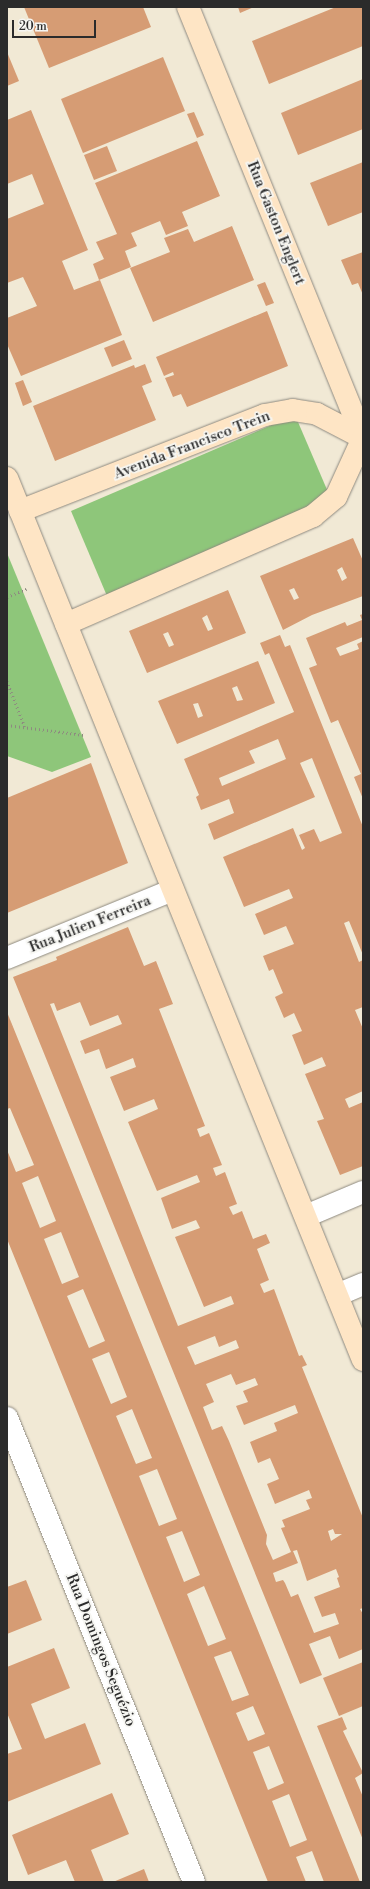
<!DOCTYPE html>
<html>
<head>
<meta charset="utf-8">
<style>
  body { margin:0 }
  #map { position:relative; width:370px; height:1889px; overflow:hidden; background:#f1e9d5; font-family:"Libre Bodoni",serif }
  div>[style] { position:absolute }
  .green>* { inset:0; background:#8ec67a }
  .building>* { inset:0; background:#d69c74 }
  .path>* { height:2.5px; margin-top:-1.25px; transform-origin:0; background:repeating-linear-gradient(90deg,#8e8a80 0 1px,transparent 0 4px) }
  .roads { filter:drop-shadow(0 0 1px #8e8a80) drop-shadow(0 0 1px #8e8a80) }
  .street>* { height:22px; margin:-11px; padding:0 11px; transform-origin:11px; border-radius:11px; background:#fff }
  .secondary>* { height:22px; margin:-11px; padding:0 11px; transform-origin:11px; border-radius:11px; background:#fee5c5 }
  span { translate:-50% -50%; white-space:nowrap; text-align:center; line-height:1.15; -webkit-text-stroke:3.5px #f6f6f2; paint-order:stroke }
  .street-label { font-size:15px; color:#2b2b2b }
  .frame { position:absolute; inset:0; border:8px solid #2b2b2b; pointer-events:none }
  .scale { position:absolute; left:12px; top:20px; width:84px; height:18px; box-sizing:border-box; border:2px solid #2b2b2b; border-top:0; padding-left:5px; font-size:12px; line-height:14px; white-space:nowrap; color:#2b2b2b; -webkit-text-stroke:3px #f6f6f2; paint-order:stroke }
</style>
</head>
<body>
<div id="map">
  <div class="green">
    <i style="clip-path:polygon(295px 415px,331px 499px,107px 596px,71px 511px)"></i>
    <i style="clip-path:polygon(7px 553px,91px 757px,52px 772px,7px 756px)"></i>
  </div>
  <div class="building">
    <i style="clip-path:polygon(24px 7px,143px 7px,151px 27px,49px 68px)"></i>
    <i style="clip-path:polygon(238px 7px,254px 7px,240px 13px)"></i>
    <i style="clip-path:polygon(336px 7px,363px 7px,363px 46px,269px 84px,252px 41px)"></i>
    <i style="clip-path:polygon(7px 52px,19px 81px,7px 86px)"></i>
    <i style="clip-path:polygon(163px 57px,185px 111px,83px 153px,61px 99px)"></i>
    <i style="clip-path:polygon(363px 79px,363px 129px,298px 155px,281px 113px)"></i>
    <i style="clip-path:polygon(31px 110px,88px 250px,62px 261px,74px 290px,100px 280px,122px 335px,21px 376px,7px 344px,7px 318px,37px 306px,23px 277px,7px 283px,7px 219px,44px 204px,32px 174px,7px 184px,7px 120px)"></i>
    <i style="clip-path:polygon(194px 112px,204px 135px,197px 138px,187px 114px)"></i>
    <i style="clip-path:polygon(197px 141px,220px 196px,182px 212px,188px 226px,166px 235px,160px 221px,131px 233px,137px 246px,125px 251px,131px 267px,99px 280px,93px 264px,104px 259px,96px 242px,117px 234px,95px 183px)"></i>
    <i style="clip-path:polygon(107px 146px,117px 171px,94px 180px,84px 155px)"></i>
    <i style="clip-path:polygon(363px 162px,363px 212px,328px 226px,310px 183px)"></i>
    <i style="clip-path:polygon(232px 226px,254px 280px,153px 322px,130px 268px,170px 252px,164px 238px,188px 229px,194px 242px)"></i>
    <i style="clip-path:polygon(363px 252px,363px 295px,358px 283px,352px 285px,341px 260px)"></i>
    <i style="clip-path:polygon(265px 282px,274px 303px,266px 306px,257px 285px)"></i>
    <i style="clip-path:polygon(267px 311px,288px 366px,187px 407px,181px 394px,173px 397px,165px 378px,174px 375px,173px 372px,164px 376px,156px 357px)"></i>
    <i style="clip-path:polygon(124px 340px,132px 359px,112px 367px,104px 348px)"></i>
    <i style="clip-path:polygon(145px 364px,152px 382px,142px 386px,156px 420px,55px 461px,33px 406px,134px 365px,135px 368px)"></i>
    <i style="clip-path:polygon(23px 380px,32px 402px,23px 406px,15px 383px)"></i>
    <i style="clip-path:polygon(evenodd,353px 538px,363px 561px,363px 596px,312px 615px,283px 630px,260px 576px,353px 538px,342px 567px,347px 578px,342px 581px,337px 570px,342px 567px,353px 538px,294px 588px,299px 598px,294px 600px,289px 590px,294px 588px)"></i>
    <i style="clip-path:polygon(evenodd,228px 590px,246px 633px,147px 673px,129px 631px,228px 590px,207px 615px,213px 629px,208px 631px,202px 618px,207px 615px,228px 590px,168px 632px,174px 645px,169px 647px,163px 634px,168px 632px)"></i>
    <i style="clip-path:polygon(363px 614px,363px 637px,336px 648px,340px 656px,359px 649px,357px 644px,363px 641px,363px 799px,354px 777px,361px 774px,338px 720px,331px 723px,309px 668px,317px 665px,306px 638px,345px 622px,347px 626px,362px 620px,360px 615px)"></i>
    <i style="clip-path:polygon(evenodd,280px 635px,285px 647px,290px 645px,363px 827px,363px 955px,349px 921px,344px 923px,359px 962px,363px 960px,363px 1007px,355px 1010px,363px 1029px,363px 1091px,345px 1099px,349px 1108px,363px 1102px,363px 1166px,340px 1175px,317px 1121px,324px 1119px,305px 1074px,326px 1066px,322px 1057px,304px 1065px,292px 1035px,302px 1031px,294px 1013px,284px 1018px,275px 997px,283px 993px,273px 969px,269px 971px,263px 956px,294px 944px,286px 926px,264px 935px,255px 914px,293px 898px,289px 889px,244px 907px,223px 857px,293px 828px,302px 850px,305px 848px,299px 835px,314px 829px,320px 842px,342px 833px,312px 758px,300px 763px,315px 797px,214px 840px,208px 824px,234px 813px,229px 799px,201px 810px,196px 797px,199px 795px,184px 759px,294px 712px,269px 653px,265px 655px,260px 643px,280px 635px,278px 739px,286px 759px,222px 786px,219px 778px,255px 763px,249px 751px,278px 739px)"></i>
    <i style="clip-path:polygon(evenodd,258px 661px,275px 703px,177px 744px,158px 701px,258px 661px,237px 686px,243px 700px,237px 701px,232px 688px,237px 686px,258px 661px,198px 703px,203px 716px,198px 718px,193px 704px,198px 703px)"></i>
    <i style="clip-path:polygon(91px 763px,128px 863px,7px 913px,7px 798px)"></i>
    <i style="clip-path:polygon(evenodd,128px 927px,144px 966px,156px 961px,173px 1004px,159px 1009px,205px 1126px,197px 1129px,200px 1137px,209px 1133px,222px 1165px,213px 1168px,216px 1176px,225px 1172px,237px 1204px,229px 1207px,233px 1215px,242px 1211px,253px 1239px,266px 1234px,270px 1243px,257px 1249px,269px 1280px,260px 1284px,264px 1293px,274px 1289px,299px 1356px,302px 1355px,307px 1365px,302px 1367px,363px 1518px,363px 1608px,360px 1609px,363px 1614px,363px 1649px,339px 1659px,330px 1636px,309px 1644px,322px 1675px,300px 1684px,13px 977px,57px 960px,56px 957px,128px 927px,80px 1002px,90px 1026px,118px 1015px,122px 1024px,80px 1041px,85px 1054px,99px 1049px,106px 1069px,133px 1058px,136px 1067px,110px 1077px,124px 1111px,154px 1099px,158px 1109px,128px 1122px,157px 1191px,197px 1175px,200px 1182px,161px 1198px,172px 1229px,196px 1220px,200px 1228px,175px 1237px,204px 1307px,231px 1296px,234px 1304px,178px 1326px,50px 1004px,54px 1003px,57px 1011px,80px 1002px,128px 927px,215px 1336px,219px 1347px,236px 1340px,239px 1348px,195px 1365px,187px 1347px,215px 1336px,128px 927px,231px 1374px,236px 1385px,255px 1378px,258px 1385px,243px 1391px,248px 1402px,236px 1406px,244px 1425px,295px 1405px,298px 1413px,274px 1423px,277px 1431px,250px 1442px,258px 1463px,270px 1458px,279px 1479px,267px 1484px,275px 1504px,309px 1490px,312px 1498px,306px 1500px,310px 1509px,282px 1520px,285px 1527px,281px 1528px,291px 1552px,273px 1560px,266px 1544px,267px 1535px,229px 1441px,222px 1426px,212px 1430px,203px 1407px,214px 1402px,206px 1384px,231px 1374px,128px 927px,333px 1529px,335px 1534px,342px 1534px,331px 1541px,328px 1531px,333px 1529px,128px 927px,297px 1550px,307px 1581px,336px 1569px,339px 1577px,337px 1578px,340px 1587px,314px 1597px,322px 1617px,335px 1613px,339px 1624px,314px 1633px,298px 1594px,291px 1597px,285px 1583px,283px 1580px,276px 1582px,273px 1573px,298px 1563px,293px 1551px,297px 1550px)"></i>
    <i style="clip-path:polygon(evenodd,7px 1012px,97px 1234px,360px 1882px,324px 1882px,312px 1851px,296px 1857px,306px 1882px,268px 1882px,165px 1628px,7px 1239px,7px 1150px,16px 1172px,34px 1165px,10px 1108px,7px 1109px,7px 1012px,38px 1176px,56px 1221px,40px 1228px,22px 1183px,38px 1176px,7px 1012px,61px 1232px,79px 1277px,62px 1284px,44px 1239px,61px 1232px,7px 1012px,83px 1289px,105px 1341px,89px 1348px,67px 1296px,83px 1289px,7px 1012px,109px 1352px,127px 1397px,111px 1404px,92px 1359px,109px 1352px,7px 1012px,132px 1409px,152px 1458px,136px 1464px,116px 1416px,132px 1409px,7px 1012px,157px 1469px,177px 1519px,159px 1526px,139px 1476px,157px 1469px,7px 1012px,182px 1531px,200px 1575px,184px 1582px,166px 1537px,182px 1531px,7px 1012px,204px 1586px,226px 1639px,208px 1646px,187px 1594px,204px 1586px,7px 1012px,231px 1651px,249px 1695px,232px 1701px,214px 1657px,231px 1651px,7px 1012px,253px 1706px,265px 1734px,248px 1741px,236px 1713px,253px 1706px,7px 1012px,269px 1746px,284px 1783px,268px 1790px,253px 1752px,269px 1746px,7px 1012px,289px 1794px,307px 1840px,290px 1847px,272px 1801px,289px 1794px)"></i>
    <i style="clip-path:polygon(26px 1580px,42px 1620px,7px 1634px,7px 1587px)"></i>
    <i style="clip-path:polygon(54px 1648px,70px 1688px,31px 1704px,45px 1739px,85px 1723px,101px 1764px,7px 1802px,7px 1754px,22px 1749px,7px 1713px,7px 1667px)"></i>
    <i style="clip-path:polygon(363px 1662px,363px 1706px,339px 1716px,323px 1678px)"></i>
    <i style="clip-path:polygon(342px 1717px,347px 1729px,343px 1731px,363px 1773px,355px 1778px,363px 1797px,363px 1840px,317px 1726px)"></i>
    <i style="clip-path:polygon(112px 1793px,129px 1834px,91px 1850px,104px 1882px,75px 1882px,66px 1860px,28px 1875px,12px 1835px)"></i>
    <i style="clip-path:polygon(144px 1869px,149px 1882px,113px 1882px)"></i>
  </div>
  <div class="path">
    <i style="left:7px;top:597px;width:21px;rotate:-23deg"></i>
    <i style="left:7px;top:681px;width:49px;rotate:68.6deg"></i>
    <i style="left:7px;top:725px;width:78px;rotate:7.4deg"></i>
  </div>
  <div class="roads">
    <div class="street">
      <i style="left:7px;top:958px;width:179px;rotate:-22.3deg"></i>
      <i style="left:306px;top:1216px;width:62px;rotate:-22.8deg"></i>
      <i style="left:337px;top:1295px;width:28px;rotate:-23deg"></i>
      <i style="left:7px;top:1418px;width:500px;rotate:68.05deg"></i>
    </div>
    <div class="secondary">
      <i style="left:188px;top:7px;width:465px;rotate:67.9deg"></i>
      <i style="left:7px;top:478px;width:951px;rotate:68.02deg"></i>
      <i style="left:20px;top:511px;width:263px;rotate:-21.4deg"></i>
      <i style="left:265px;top:415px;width:28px;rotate:-10deg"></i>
      <i style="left:293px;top:410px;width:24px;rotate:9deg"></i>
      <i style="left:317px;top:414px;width:52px;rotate:27.6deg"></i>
      <i style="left:66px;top:624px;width:270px;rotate:-23.6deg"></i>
      <i style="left:313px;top:516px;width:30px;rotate:-40deg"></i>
      <i style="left:336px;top:497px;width:65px;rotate:-65.4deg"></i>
    </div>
  </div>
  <div class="street-label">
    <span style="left:276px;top:223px;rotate:68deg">Rua Gaston Englert</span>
    <span style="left:192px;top:445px;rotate:-21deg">Avenida Francisco Trein</span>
    <span style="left:90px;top:924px;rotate:-22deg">Rua Julien Ferreira</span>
    <span style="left:101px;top:1650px;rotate:68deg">Rua Domingos Seguézio</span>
  </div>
  <div class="frame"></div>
  <div class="scale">20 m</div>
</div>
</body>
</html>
